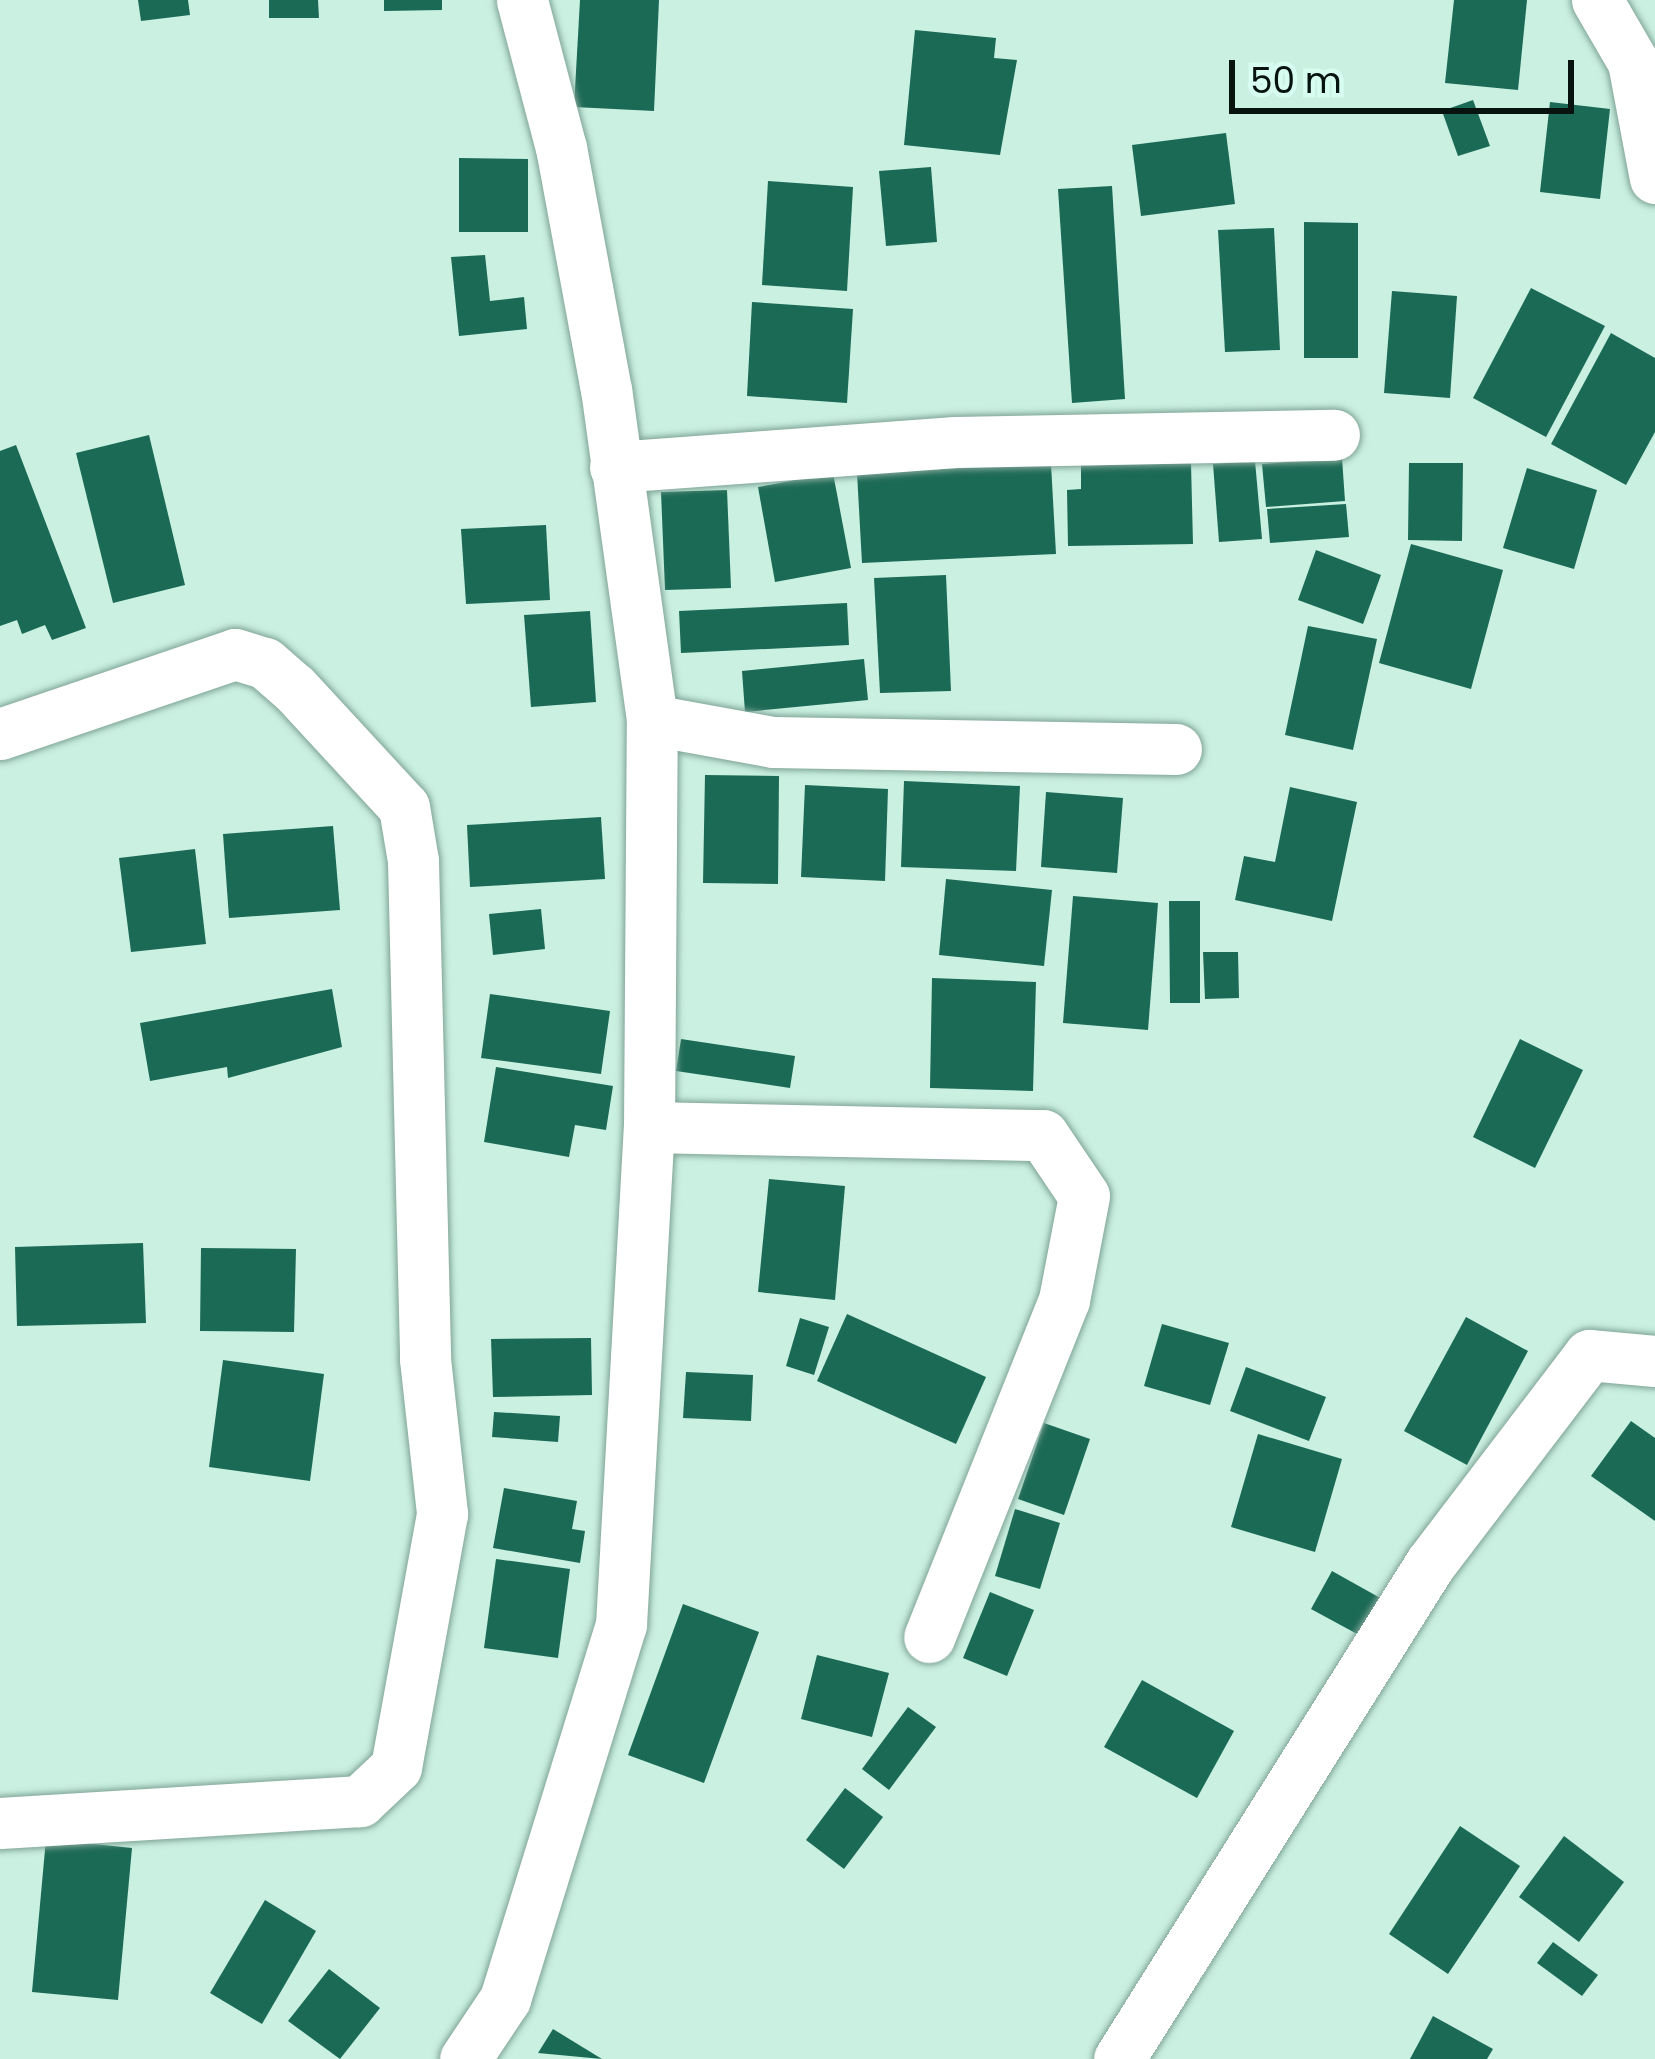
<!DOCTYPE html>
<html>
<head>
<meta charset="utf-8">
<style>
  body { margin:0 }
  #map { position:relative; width:1655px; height:2059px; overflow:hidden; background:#c9f0e1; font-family:Poppins,sans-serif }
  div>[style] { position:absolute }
  .building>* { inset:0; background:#1b6a55 }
  .roads { filter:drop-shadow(0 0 3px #80a497) drop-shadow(0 0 3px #80a497) }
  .minor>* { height:51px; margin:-25.5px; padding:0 25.5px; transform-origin:25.5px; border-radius:25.5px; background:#fff }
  span { translate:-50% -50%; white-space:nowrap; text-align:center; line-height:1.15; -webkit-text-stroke:12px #d6fdef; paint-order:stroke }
  .scale { position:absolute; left:1229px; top:60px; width:345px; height:54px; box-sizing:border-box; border:6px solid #06130f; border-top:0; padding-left:15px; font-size:36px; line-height:42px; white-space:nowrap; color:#06130f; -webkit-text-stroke:9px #d6fdef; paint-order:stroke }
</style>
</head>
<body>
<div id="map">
  <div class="building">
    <i style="clip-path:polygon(138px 0,188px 0,190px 15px,141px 21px)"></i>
    <i style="clip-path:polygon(269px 0,318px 0,319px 18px,269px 18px)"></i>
    <i style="clip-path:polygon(384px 0,442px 0,442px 10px,384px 11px)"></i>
    <i style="clip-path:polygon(580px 0,659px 0,654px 111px,574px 107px)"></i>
    <i style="clip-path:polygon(1454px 0,1527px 0,1518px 90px,1445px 83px)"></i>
    <i style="clip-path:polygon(915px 30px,996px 38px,994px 58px,1017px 60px,1000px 155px,904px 145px)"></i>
    <i style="clip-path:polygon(1473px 100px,1490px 146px,1458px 156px,1442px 111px)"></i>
    <i style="clip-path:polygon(1550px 102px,1610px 109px,1600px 199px,1540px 192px)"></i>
    <i style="clip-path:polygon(1226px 133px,1235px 204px,1141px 216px,1132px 145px)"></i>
    <i style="clip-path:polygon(459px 158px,528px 159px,528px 232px,459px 232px)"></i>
    <i style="clip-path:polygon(931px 167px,937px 242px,886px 246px,879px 171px)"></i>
    <i style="clip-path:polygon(768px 181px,853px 187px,847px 291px,762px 285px)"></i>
    <i style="clip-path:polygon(1112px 186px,1125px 399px,1072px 403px,1058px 189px)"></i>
    <i style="clip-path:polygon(1304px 222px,1358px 223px,1358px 358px,1304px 358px)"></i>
    <i style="clip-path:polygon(1274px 228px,1280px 350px,1225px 352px,1218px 230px)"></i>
    <i style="clip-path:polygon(485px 255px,490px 301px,524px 297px,527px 329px,459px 336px,451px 257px)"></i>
    <i style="clip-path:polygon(1531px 288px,1605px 326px,1546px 437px,1473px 398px)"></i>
    <i style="clip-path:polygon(1392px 291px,1457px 296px,1450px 398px,1384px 393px)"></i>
    <i style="clip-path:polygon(752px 302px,853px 309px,847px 403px,747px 396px)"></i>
    <i style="clip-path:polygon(1611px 333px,1655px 358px,1655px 432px,1626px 485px,1551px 444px)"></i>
    <i style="clip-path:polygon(149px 435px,185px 585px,113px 603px,76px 453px)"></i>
    <i style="clip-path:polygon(16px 445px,86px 628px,52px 640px,45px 625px,22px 634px,17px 620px,0 626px,0 451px)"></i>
    <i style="clip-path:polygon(1342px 458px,1345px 501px,1266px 507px,1262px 464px)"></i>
    <i style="clip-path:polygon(1255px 461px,1262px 539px,1219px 542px,1213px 464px)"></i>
    <i style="clip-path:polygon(1191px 463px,1193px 544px,1068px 546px,1067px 490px,1081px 489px,1081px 465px)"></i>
    <i style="clip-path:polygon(1409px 463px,1463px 463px,1462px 541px,1408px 540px)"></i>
    <i style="clip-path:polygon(1051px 464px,1056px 554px,862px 563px,857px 473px)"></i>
    <i style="clip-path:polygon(1527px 468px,1597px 490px,1574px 569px,1503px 548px)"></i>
    <i style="clip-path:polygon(833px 473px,851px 568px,775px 582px,758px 487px)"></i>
    <i style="clip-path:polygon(727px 490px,731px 588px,665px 590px,661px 492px)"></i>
    <i style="clip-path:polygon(1346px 504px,1349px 537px,1270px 543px,1267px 509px)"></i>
    <i style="clip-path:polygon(546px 525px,550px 600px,466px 604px,461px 529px)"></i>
    <i style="clip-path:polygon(1411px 544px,1503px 570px,1471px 689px,1379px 663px)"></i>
    <i style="clip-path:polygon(1316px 550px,1381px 575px,1363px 624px,1298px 600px)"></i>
    <i style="clip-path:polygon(946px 575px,951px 691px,880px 693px,874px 578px)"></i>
    <i style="clip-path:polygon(847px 603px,849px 645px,681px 653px,679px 611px)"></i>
    <i style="clip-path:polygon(590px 611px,596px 702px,531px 707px,524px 615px)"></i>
    <i style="clip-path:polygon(1308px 626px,1377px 639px,1353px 750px,1285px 735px)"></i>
    <i style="clip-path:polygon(864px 659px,868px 700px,745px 712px,742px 671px)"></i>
    <i style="clip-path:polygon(705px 775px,779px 776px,778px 884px,703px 883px)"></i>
    <i style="clip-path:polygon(904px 781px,1020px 786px,1016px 871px,901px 867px)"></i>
    <i style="clip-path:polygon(805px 785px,888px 789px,885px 881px,801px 877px)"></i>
    <i style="clip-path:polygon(1290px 787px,1357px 802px,1332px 921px,1235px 900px,1244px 856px,1275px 862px)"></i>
    <i style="clip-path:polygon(1046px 792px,1123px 798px,1117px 873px,1041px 867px)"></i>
    <i style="clip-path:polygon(601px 817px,605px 879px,470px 887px,467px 825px)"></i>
    <i style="clip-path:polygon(333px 826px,340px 910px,229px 918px,223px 834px)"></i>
    <i style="clip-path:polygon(195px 849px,206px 944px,131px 952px,119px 858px)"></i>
    <i style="clip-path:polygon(946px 879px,1052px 890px,1044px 966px,939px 955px)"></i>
    <i style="clip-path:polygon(1073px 896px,1158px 903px,1148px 1030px,1063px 1023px)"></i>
    <i style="clip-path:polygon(1169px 901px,1200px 901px,1200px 1003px,1170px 1003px)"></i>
    <i style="clip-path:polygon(541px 909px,545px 949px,493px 955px,489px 914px)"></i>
    <i style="clip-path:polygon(1203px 952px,1238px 952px,1239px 998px,1205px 999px)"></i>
    <i style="clip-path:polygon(932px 978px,1036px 982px,1033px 1091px,930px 1088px)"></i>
    <i style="clip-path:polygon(332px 989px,342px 1047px,228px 1078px,227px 1067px,150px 1081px,140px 1023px)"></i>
    <i style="clip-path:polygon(490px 994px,610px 1011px,601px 1074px,481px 1058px)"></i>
    <i style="clip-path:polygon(681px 1039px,795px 1056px,790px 1088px,676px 1071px)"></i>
    <i style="clip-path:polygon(1520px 1039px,1583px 1070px,1535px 1168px,1473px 1137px)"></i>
    <i style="clip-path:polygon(496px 1067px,613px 1086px,606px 1130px,575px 1125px,569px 1157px,484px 1142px)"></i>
    <i style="clip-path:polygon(769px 1179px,845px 1186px,835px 1300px,758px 1292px)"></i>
    <i style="clip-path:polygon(143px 1243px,146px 1323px,17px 1326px,15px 1247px)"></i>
    <i style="clip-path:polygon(201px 1248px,296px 1249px,294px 1332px,200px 1331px)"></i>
    <i style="clip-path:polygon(847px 1314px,986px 1377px,956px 1444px,817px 1381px)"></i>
    <i style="clip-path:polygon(1466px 1317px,1528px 1351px,1467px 1465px,1404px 1431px)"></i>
    <i style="clip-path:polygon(800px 1318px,829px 1327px,814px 1375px,786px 1366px)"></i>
    <i style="clip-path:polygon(1162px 1324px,1229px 1343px,1210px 1405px,1144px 1386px)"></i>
    <i style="clip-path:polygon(591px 1338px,592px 1395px,493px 1397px,491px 1339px)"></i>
    <i style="clip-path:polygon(223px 1360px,324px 1374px,310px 1481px,209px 1467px)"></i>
    <i style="clip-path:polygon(1246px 1367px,1326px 1397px,1309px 1441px,1230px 1411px)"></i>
    <i style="clip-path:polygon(686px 1372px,753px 1375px,751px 1421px,683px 1418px)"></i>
    <i style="clip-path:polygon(494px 1412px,560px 1416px,558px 1442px,492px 1437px)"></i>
    <i style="clip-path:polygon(1631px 1421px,1655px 1438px,1655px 1521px,1591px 1476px)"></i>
    <i style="clip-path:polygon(1044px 1423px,1090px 1439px,1064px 1515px,1018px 1499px)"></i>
    <i style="clip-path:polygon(1258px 1434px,1342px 1459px,1315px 1552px,1231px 1527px)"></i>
    <i style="clip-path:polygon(504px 1488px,577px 1501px,572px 1529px,585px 1531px,580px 1563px,493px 1548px)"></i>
    <i style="clip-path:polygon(1015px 1509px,1060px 1523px,1040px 1589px,995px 1576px)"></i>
    <i style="clip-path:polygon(496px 1559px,570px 1569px,558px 1658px,484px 1648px)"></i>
    <i style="clip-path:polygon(1332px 1571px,1391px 1604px,1370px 1641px,1311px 1609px)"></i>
    <i style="clip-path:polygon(990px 1592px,1034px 1610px,1007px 1676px,963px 1658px)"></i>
    <i style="clip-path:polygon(683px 1604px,759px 1632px,704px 1783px,628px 1755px)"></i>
    <i style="clip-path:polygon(817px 1655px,889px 1673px,872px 1737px,801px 1719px)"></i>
    <i style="clip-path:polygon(1142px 1680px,1234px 1731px,1197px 1798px,1104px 1747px)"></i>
    <i style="clip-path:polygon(908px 1707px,936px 1727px,889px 1790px,862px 1769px)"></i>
    <i style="clip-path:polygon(845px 1788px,883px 1817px,844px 1869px,806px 1840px)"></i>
    <i style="clip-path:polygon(1460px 1826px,1520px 1866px,1448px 1974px,1389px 1934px)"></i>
    <i style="clip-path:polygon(1564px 1836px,1624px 1882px,1579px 1942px,1519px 1897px)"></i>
    <i style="clip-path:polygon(46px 1839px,132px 1848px,118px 2000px,32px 1992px)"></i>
    <i style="clip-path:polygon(265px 1900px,316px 1931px,262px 2024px,210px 1993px)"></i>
    <i style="clip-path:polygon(1553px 1942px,1598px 1975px,1582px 1996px,1537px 1963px)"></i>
    <i style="clip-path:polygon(329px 1969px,380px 2008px,340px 2059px,288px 2021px)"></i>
    <i style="clip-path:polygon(1433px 2016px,1493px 2049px,1487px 2059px,1410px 2059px)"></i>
    <i style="clip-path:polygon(553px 2029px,602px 2059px,538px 2053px)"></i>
  </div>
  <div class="roads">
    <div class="minor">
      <i style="left:1597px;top:0;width:72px;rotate:59.9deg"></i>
      <i style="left:1633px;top:62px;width:118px;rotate:79.3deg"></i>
      <i style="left:615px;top:467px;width:341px;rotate:-4.2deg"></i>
      <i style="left:955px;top:442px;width:379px;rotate:-1.1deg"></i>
      <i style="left:652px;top:720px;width:123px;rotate:10.3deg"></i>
      <i style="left:773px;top:742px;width:403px;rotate:1deg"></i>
      <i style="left:0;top:734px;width:248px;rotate:-18.8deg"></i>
      <i style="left:235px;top:654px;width:31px;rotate:17deg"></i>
      <i style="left:265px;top:663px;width:38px;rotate:41deg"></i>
      <i style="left:294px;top:688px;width:162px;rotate:47.3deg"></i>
      <i style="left:404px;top:807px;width:55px;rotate:80.5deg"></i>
      <i style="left:413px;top:861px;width:498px;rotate:88.6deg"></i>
      <i style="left:425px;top:1359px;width:156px;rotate:83.7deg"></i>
      <i style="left:442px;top:1514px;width:257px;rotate:100.3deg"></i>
      <i style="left:396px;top:1767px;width:50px;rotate:136.6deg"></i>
      <i style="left:360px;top:1801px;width:361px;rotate:176.5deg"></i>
      <i style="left:649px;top:1127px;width:394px;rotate:1.2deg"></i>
      <i style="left:1043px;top:1135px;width:73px;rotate:56.1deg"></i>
      <i style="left:1084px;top:1196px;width:106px;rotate:100.9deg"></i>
      <i style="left:1064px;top:1300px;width:363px;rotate:111.8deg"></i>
      <i style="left:465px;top:2059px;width:72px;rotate:-56.3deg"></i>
      <i style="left:505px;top:1999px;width:392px;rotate:-72.8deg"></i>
      <i style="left:621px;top:1625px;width:499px;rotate:-86.8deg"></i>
      <i style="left:649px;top:1127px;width:407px;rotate:-89.6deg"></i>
      <i style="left:652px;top:720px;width:333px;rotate:-97.9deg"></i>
      <i style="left:606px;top:390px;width:246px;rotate:-100.5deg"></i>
      <i style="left:561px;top:148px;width:153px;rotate:-104.8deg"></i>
      <i style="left:1119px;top:2059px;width:585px;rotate:-57.86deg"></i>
      <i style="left:1430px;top:1564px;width:263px;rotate:-52.7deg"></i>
      <i style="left:1589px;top:1355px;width:66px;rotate:5.2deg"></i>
    </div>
  </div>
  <div class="scale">50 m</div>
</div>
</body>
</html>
